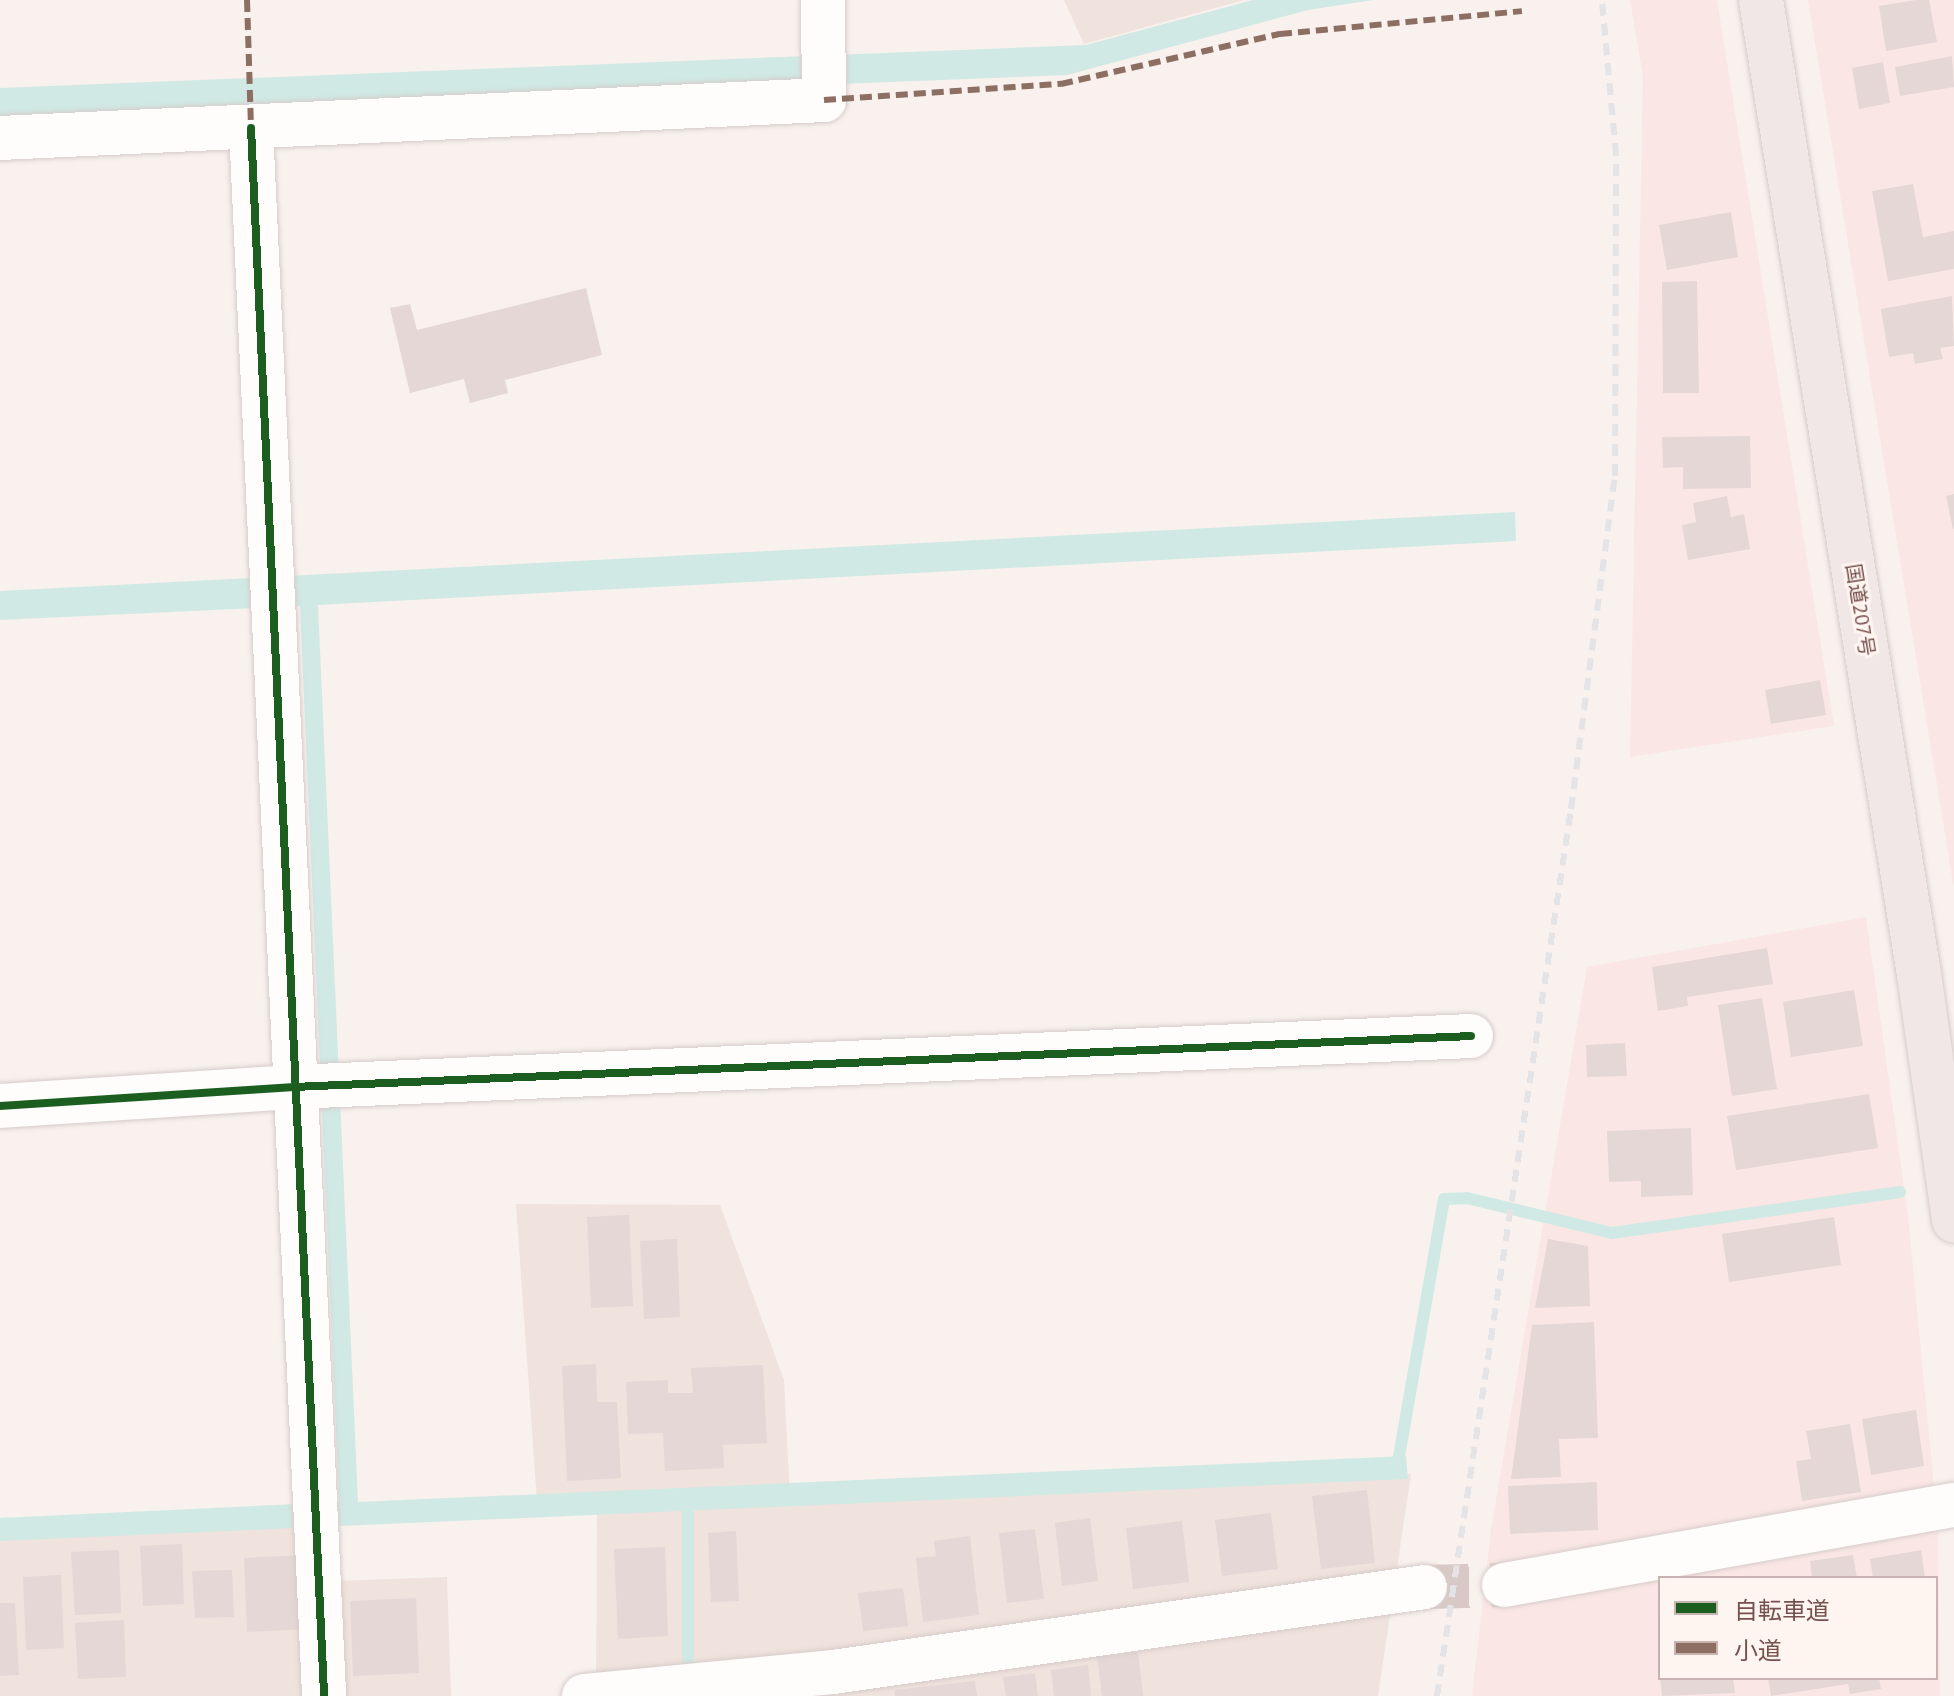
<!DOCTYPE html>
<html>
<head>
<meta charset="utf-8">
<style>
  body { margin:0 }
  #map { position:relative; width:1954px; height:1696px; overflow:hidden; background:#f8f1ee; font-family:"PT Sans","Noto Sans JP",sans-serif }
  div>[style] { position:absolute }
  .residential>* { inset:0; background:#f0e2dc }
  .commercial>* { inset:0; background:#fae7e5 }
  .water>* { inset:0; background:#d0e9e4 }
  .stream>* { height:12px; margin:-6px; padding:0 6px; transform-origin:6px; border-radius:6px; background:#d0e9e4 }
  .building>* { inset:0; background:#e4d7d6 }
  .minor-tunnel>* { height:44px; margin-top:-22px; transform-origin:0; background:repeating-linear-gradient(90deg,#d8c9c6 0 44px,transparent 0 66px) }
  .roads { filter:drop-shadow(0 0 2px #d6ccca) drop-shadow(0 0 2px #d6ccca) }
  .minor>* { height:44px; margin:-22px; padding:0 22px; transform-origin:22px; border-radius:22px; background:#fefdfc }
  .highway>* { height:44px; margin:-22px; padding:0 22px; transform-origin:22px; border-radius:22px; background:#f1e7e6 }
  .rail>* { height:6px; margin-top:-3px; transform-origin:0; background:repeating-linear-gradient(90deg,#e4e3e6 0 12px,transparent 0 20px) }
  .quiet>* { height:6px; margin-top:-3px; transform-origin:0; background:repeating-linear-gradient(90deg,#8d6e63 0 12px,transparent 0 18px) }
  .cycleway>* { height:8px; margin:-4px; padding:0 4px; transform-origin:4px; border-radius:4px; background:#1b5e20 }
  span { translate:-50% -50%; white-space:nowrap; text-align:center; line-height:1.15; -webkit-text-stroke:6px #fef5f1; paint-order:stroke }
  .street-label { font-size:20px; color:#76514e }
  .legend { position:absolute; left:1658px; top:1576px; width:280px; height:104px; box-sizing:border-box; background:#fef5f1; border:2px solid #c8b3b0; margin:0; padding:10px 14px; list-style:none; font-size:24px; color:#76514e }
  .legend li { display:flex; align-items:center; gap:16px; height:40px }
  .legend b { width:40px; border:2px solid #c8b3b0 }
</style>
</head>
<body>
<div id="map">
  <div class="residential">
    <i style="clip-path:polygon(1064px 0,1244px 0,1084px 44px)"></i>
    <i style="clip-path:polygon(516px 1204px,720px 1205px,784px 1380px,790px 1499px,1411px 1474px,1378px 1696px,596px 1696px,597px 1500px,537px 1501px)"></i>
    <i style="clip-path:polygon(327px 1510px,335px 1581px,447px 1577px,451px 1696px,0 1696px,0 1522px)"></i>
  </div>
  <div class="commercial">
    <i style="clip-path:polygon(1630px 0,1717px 0,1834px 726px,1630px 757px,1643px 77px)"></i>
    <i style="clip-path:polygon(1808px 0,1954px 0,1954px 889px)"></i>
    <i style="clip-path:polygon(evenodd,1866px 917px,1908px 1215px,1938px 1528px,1940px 1696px,1472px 1696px,1491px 1529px,1587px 967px,1866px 917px,1660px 1578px,1936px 1578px,1936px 1678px,1660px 1678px,1660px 1578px)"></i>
  </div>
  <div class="water">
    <i style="clip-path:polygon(1253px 0,1373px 0,1308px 10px,1067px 75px,0 117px,0 88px,1086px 45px)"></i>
    <i style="clip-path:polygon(1515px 512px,1516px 541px,318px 605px,358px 1502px,1406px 1456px,1408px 1479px,0 1541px,0 1518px,339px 1502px,300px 606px,0 620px,0 591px)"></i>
  </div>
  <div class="stream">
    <i style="left:1393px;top:1468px;width:4px"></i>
    <i style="left:1397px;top:1468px;width:273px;rotate:-80.1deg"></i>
    <i style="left:1444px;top:1199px;width:23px;rotate:-2deg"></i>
    <i style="left:1467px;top:1198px;width:149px;rotate:13.6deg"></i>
    <i style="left:1612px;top:1233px;width:291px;rotate:-8.1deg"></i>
    <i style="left:688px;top:1677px;width:178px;rotate:-90deg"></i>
  </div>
  <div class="building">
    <i style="clip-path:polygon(1916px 0,1929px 0,1937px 42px,1886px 51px,1879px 6px)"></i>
    <i style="clip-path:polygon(1952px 56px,1954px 87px,1900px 96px,1895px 67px)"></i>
    <i style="clip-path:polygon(1883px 62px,1890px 103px,1859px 109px,1852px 68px)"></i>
    <i style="clip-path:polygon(1913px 184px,1923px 237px,1954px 231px,1954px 269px,1888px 281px,1872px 191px)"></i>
    <i style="clip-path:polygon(1731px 212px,1738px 257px,1667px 270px,1659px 225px)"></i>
    <i style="clip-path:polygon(1697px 281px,1699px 393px,1663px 393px,1662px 282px)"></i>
    <i style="clip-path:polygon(586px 288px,602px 355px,505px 380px,508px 393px,470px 403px,464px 379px,410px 393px,390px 308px,410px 304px,417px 330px)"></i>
    <i style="clip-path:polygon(1952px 296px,1954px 346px,1940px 348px,1943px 359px,1915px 364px,1913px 353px,1889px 357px,1881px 309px)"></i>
    <i style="clip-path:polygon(1750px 436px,1751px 488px,1683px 489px,1683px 467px,1663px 468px,1662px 437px)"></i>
    <i style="clip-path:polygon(1954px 494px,1954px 528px,1953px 529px,1946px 496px)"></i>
    <i style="clip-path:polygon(1727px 496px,1731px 517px,1744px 514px,1750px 549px,1688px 560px,1682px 525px,1696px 522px,1693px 503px)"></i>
    <i style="clip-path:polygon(1820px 680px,1826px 715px,1771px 724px,1765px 690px)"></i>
    <i style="clip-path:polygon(1767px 948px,1773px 984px,1687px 997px,1688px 1006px,1658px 1011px,1652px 967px)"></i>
    <i style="clip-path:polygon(1854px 990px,1863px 1046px,1791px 1057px,1783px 1002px)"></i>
    <i style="clip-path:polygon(1762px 998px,1777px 1089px,1732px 1096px,1718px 1005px)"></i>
    <i style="clip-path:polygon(1625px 1043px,1627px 1076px,1587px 1077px,1586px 1045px)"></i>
    <i style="clip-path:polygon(1869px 1094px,1878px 1148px,1736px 1170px,1727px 1116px)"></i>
    <i style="clip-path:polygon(1691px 1128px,1693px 1195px,1641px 1197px,1641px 1181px,1609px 1182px,1607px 1131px)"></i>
    <i style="clip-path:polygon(629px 1215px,633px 1306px,591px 1308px,587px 1217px)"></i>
    <i style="clip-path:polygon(1834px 1217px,1841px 1265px,1729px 1282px,1722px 1234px)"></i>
    <i style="clip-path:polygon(677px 1239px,680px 1317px,644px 1319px,640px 1241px)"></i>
    <i style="clip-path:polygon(1548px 1239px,1588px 1246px,1590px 1306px,1535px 1308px)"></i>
    <i style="clip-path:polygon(1594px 1322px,1598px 1438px,1559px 1439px,1561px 1477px,1511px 1479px,1532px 1325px)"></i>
    <i style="clip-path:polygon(596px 1364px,597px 1402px,617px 1402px,621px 1478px,567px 1481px,562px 1366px)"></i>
    <i style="clip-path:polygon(763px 1365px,767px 1443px,723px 1445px,724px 1468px,665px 1471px,663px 1433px,628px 1434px,626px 1382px,668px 1380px,668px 1393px,693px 1393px,691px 1368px)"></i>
    <i style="clip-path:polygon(1916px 1410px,1924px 1466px,1871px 1475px,1862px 1419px)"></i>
    <i style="clip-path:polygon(1850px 1424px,1861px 1492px,1802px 1501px,1796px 1461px,1811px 1459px,1806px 1431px)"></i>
    <i style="clip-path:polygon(1597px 1482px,1598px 1530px,1510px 1534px,1508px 1486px)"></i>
    <i style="clip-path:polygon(1367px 1490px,1375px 1563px,1321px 1569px,1312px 1496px)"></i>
    <i style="clip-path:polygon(1271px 1513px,1278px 1569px,1222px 1576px,1215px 1520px)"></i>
    <i style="clip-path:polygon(1090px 1518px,1098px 1581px,1062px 1586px,1055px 1523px)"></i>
    <i style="clip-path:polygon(1182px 1521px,1189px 1582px,1133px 1589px,1126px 1528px)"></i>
    <i style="clip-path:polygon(1035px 1529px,1044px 1599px,1007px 1603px,999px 1533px)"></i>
    <i style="clip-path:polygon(736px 1531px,739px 1601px,711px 1602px,708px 1533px)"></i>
    <i style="clip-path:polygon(970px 1536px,979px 1615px,923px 1622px,916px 1558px,936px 1556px,934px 1541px)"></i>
    <i style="clip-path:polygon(182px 1544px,184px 1604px,143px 1606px,140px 1546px)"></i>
    <i style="clip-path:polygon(665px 1547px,668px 1636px,618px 1639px,614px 1549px)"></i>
    <i style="clip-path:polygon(119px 1550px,121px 1613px,75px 1615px,71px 1552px)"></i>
    <i style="clip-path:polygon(1921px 1550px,1925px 1578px,1873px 1578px,1870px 1559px)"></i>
    <i style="clip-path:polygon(303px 1555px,306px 1629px,247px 1632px,244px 1558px)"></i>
    <i style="clip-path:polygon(1853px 1555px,1857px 1578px,1812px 1578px,1810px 1561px)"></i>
    <i style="clip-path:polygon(232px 1570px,234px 1617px,195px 1618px,192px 1571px)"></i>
    <i style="clip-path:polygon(61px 1575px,64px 1648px,26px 1650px,23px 1577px)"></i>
    <i style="clip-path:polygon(903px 1588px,908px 1626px,863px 1631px,858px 1593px)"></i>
    <i style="clip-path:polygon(416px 1598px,419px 1673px,353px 1676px,350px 1601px)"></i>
    <i style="clip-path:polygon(0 1603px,15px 1603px,19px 1675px,0 1676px)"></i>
    <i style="clip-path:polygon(124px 1620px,126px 1677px,78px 1679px,75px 1623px)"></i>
    <i style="clip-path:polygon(1138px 1652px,1143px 1696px,1102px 1696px,1097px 1656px)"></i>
    <i style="clip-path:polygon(1088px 1665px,1091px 1696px,1054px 1696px,1051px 1670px)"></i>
    <i style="clip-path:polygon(1035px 1673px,1038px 1696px,1006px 1696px,1003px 1677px)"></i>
    <i style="clip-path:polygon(1660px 1678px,1733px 1678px,1735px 1693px,1662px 1696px)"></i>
    <i style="clip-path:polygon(1768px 1678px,1879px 1678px,1881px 1689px,1850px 1694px,1848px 1684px,1771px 1696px)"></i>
    <i style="clip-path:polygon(975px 1681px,977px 1696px,895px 1696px,895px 1690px)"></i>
  </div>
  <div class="minor-tunnel">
    <i style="left:1425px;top:1587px;width:79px;rotate:-1.5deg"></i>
  </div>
  <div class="roads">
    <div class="minor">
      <i style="left:251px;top:128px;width:1570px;rotate:87.33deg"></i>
      <i style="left:0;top:138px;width:825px;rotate:-2.64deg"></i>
      <i style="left:824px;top:100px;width:100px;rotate:-90.6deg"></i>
      <i style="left:0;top:1106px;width:295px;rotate:-3.7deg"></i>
      <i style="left:294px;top:1087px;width:1178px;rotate:-2.48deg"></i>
      <i style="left:1504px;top:1585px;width:457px;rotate:-10.1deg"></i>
      <i style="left:584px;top:1696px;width:250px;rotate:-5.5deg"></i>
      <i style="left:833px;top:1672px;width:598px;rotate:-8.17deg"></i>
    </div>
    <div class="highway">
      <i style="left:1761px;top:0;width:987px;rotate:80.79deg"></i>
      <i style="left:1919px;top:974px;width:249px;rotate:81.9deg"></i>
    </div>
  </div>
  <div class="rail">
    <i style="left:1437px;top:1696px;width:897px;rotate:-81.41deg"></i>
    <i style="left:1571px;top:809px;width:336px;rotate:-82.5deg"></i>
    <i style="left:1615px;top:476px;width:321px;rotate:-89.8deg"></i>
    <i style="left:1616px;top:155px;width:156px;rotate:-95.2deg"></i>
  </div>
  <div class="quiet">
    <i style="left:247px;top:0;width:128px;rotate:88.2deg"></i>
    <i style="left:824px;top:100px;width:238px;rotate:-3.9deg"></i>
    <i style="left:1061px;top:84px;width:225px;rotate:-12.9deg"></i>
    <i style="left:1280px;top:34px;width:243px;rotate:-5.4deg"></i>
  </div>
  <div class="cycleway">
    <i style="left:251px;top:128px;width:1570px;rotate:87.33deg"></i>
    <i style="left:0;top:1106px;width:295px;rotate:-3.7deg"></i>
    <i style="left:294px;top:1087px;width:1178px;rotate:-2.48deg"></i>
  </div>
  <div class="street-label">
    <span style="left:1860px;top:610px;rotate:81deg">国道207号</span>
  </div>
  <ul class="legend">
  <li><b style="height:10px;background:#1b5e20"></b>自転車道</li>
  <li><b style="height:10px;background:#8d6e63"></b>小道</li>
  </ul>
</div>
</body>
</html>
